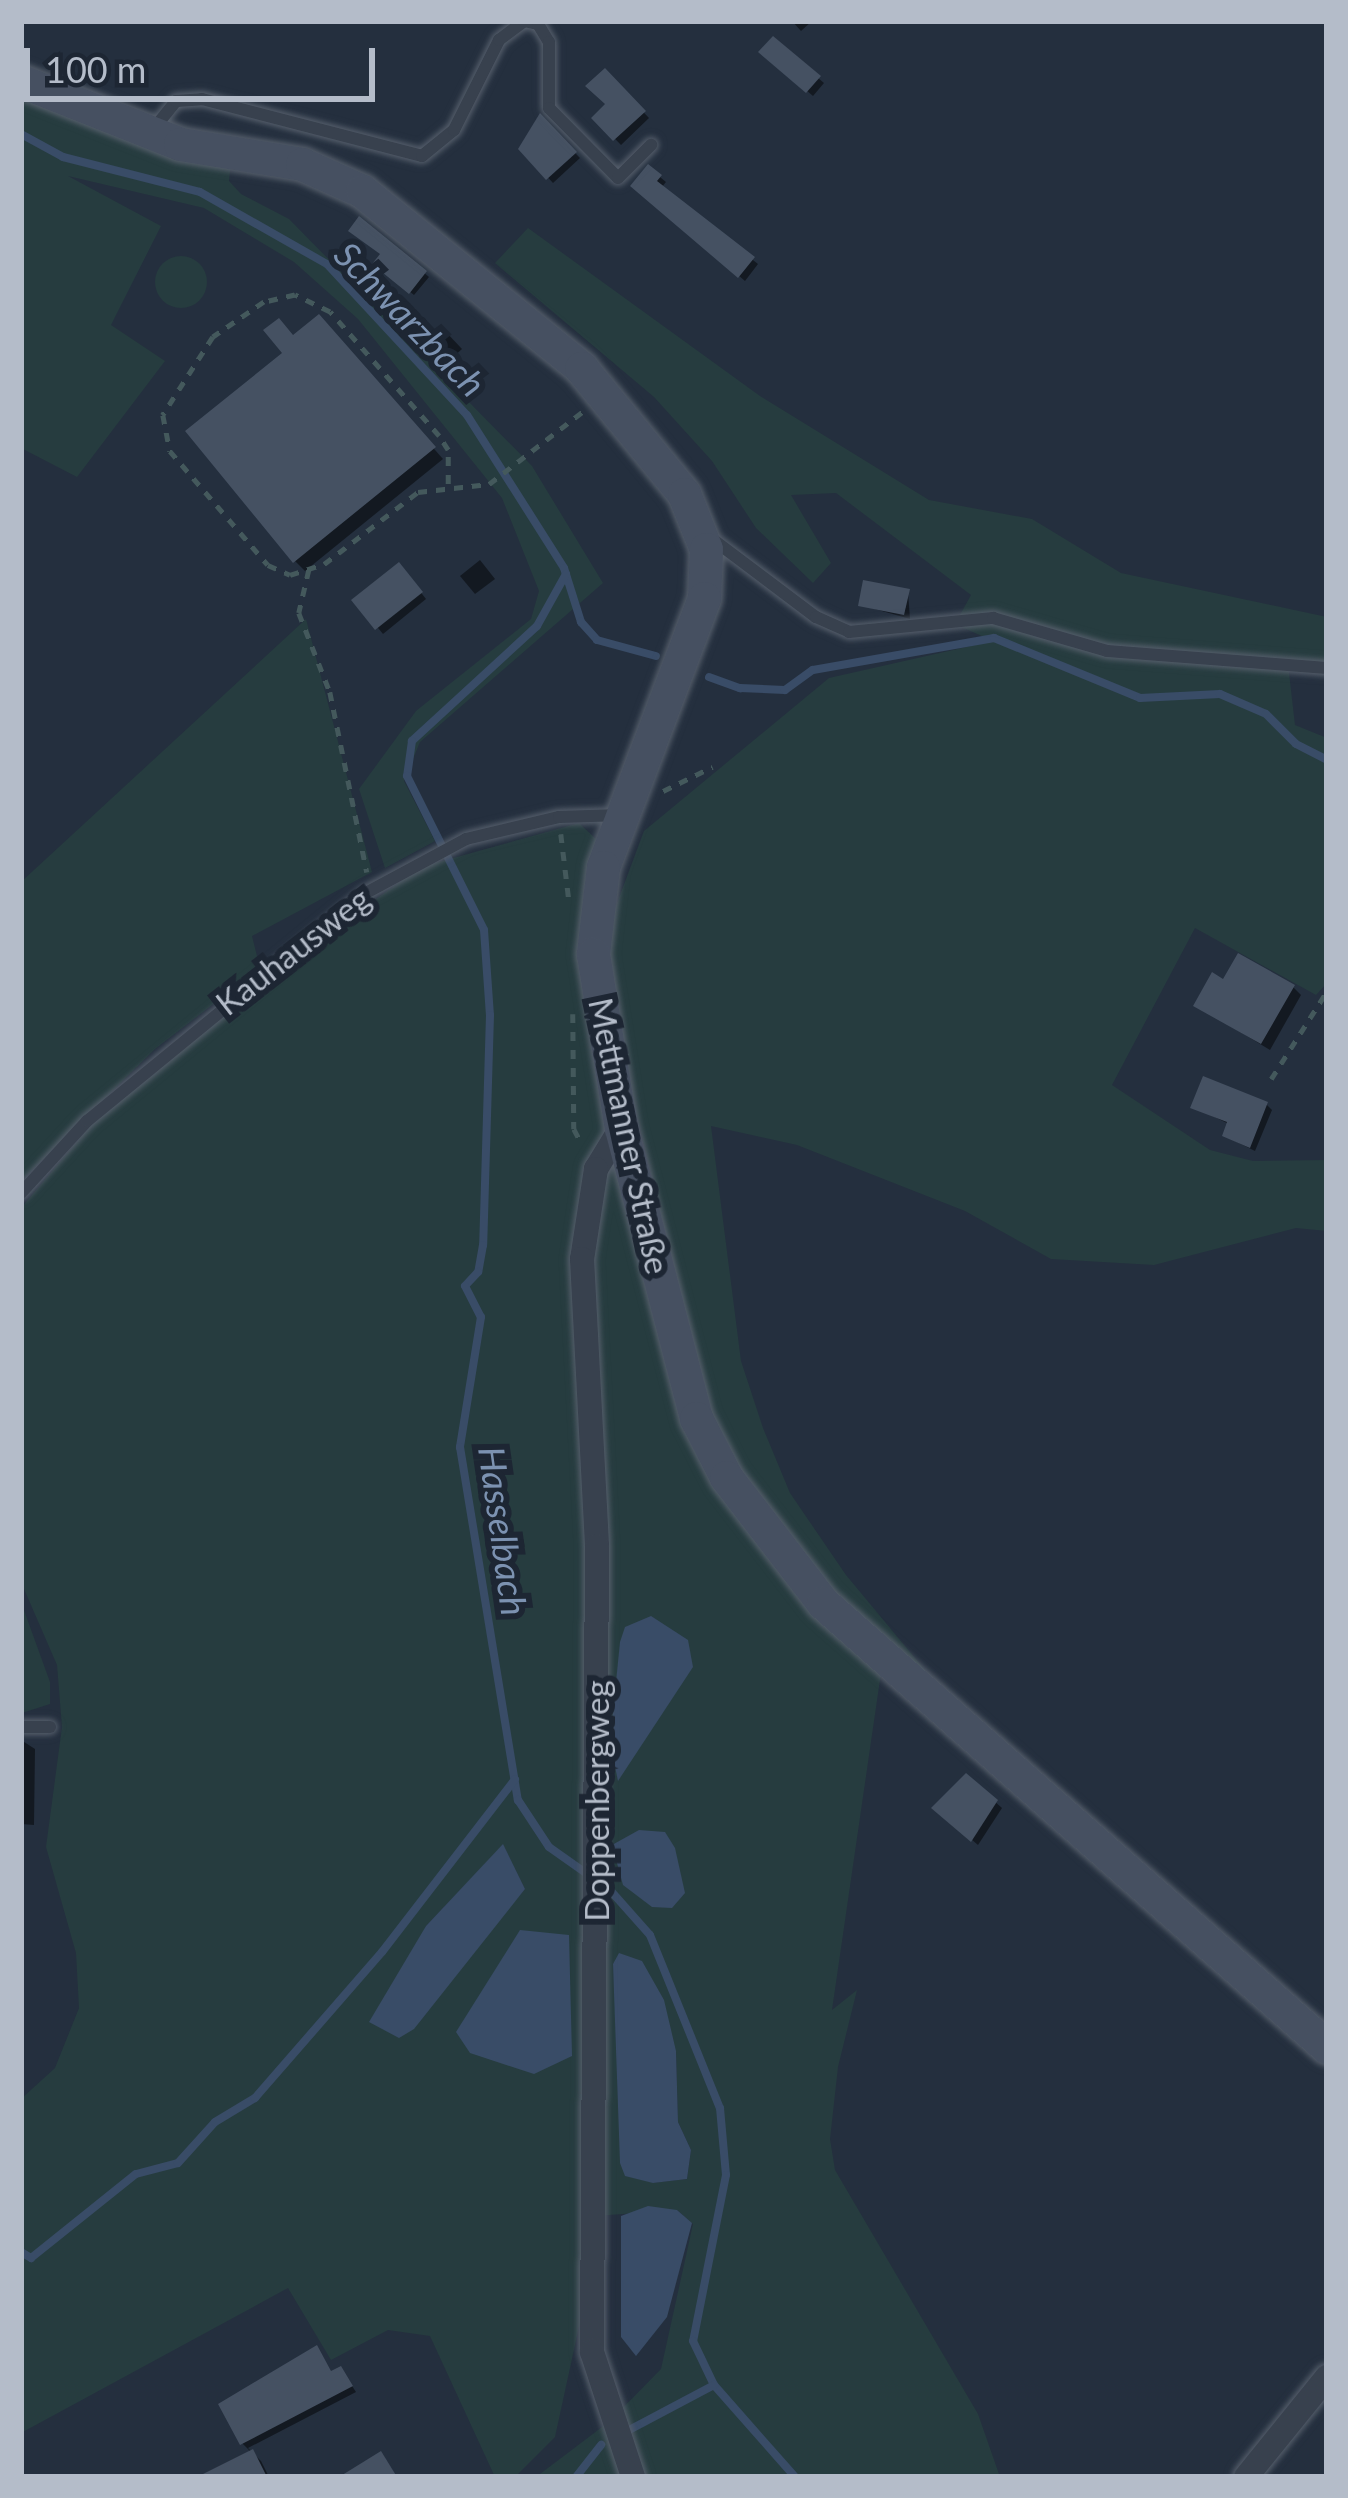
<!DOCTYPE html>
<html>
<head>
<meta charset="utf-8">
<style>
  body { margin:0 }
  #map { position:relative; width:1348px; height:2498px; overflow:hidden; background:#242f3e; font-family:Lato,sans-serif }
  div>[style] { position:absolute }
  .green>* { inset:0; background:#263c3f }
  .round { border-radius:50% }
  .water>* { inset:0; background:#394c67 }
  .shadow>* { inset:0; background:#0007 }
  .stream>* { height:8px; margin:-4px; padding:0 4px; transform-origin:4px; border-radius:4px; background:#394c67 }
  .building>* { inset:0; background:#455162 }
  .path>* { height:4.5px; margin-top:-2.25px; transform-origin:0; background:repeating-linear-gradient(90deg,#44595c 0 9px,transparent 0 18px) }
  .roads { filter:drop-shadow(0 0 3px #565f6c) drop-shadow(0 0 3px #565f6c) }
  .service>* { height:12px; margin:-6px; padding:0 6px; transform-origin:6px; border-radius:6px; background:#38414e }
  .minor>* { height:24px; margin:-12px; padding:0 12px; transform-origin:12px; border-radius:12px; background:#38414e }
  .secondary>* { height:33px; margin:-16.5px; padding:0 16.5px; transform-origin:16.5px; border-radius:16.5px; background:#465061 }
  span { translate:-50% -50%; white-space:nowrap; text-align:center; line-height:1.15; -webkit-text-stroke:12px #1d2633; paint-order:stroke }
  .street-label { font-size:33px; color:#b4bcc9 }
  .water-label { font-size:36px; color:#7c92b1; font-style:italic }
  .frame { position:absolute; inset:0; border:24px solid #b4bcc9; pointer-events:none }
  .scale { position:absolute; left:24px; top:48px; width:351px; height:54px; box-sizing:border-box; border:6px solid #b4bcc9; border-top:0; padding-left:15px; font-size:36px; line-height:42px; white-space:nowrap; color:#b4bcc9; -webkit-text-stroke:9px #1d2633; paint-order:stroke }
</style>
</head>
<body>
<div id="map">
  <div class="green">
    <i style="clip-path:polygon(21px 89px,231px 161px,229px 181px,241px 194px,289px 219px,532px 466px,603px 583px,420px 742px,404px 781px,435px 841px,385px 868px,359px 789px,416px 711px,531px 619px,539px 591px,502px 498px,358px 319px,294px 262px,204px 208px,68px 176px,161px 226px,111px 325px,165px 361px,77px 477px,21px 448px)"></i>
    <i style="clip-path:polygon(528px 228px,760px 396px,929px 500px,1032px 519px,1121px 573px,1327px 617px,1327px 674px,1288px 664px,1295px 725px,1327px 738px,1327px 983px,1316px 995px,1195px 928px,1112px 1085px,1210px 1150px,1253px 1161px,1327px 1160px,1327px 1231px,1296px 1228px,1154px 1265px,1051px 1259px,965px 1211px,797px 1145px,711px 1126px,741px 1361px,763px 1428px,790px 1493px,846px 1575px,949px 1699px,823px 1581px,770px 1517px,713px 1427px,625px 1067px,607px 930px,644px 831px,829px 678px,993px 641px,955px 624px,971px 595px,836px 493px,791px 495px,831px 563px,813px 583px,756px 528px,712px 461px,654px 397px,495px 263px)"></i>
    <i class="round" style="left:155px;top:256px;width:52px;height:52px"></i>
    <i style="clip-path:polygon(306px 619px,372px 872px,252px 936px,260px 968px,155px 1049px,21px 1181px,21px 882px)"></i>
    <i style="clip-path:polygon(evenodd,579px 823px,596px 839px,583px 894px,703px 1468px,803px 1601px,881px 1673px,832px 2010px,857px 1990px,838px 2067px,830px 2139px,835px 2170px,978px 2414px,1000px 2477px,536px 2477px,610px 2421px,661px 2369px,693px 2224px,677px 2210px,582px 2217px,585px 2299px,555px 2437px,515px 2477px,495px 2477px,430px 2336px,388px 2330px,331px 2360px,288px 2288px,21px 2433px,21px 2099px,55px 2068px,79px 2008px,76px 1953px,46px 1847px,62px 1727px,57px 1665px,21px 1582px,21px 1208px,92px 1124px,307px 948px,421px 867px,579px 823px,503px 1845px,525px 1889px,399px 2038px,426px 1926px,503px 1845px,579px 823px,676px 2051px,678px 2122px,691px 2150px,687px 2179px,652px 2183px,676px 2051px)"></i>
    <i style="clip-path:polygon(21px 1602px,50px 1682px,50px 1704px,22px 1713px)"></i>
  </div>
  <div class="water">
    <i style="clip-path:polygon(651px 1616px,688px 1640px,693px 1667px,618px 1781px,610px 1742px,620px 1642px,625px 1627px)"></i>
    <i style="clip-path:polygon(639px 1830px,665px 1832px,675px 1848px,685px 1893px,672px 1908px,652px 1907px,623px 1885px,612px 1845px)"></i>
    <i style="clip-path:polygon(503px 1844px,525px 1889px,414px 2029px,399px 2038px,369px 2022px,426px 1926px)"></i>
    <i style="clip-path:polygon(520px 1930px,569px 1935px,572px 2056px,534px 2074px,470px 2053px,456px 2032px)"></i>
    <i style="clip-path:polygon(619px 1953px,642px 1961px,664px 2000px,676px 2051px,678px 2122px,691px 2150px,687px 2179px,653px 2183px,625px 2176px,620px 2163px,613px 1964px)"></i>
    <i style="clip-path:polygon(648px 2206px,677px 2210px,692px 2223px,667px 2317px,636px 2356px,621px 2337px,621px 2216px)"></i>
  </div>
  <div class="shadow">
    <i style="clip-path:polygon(792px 21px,812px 21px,801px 31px)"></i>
    <i style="clip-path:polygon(773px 40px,824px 83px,813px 96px,762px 52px)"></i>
    <i style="clip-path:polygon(605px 72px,649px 118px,621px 145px,595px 118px,609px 105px)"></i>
    <i style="clip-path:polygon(541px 118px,580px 158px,553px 183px,522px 149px)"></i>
    <i style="clip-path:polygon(649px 168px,666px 182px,661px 188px,758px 264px,745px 281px,634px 186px)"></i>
    <i style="clip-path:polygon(360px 220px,429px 277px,414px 295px,376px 264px,384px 254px)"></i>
    <i style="clip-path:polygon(328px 329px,443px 459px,305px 571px,295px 561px,286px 353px)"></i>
    <i style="clip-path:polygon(446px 332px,462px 349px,451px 359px,435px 343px)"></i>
    <i style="clip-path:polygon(480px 560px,495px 579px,475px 594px,460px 576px)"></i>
    <i style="clip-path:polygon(404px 571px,426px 599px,383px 634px,356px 601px)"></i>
    <i style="clip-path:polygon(908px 592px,910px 619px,861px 605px)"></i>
    <i style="clip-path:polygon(1224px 983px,1293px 987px,1301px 995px,1270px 1050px,1196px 1005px)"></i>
    <i style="clip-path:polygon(1266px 1104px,1272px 1110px,1255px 1151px,1225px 1136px,1229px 1124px,1194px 1107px)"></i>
    <i style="clip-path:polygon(21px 1740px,35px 1749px,34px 1825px,21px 1824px)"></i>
    <i style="clip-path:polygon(967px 1777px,1002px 1808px,978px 1845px,935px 1808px)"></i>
    <i style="clip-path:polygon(341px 2369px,356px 2392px,248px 2448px,261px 2461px,269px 2477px,224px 2477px,252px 2453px,242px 2443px)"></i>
  </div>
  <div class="stream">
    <i style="left:21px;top:134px;width:48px;rotate:28.7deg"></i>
    <i style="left:63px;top:157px;width:141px;rotate:14.3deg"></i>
    <i style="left:200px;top:192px;width:146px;rotate:29.6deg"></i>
    <i style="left:327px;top:264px;width:206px;rotate:47.2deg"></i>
    <i style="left:467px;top:415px;width:181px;rotate:57.6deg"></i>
    <i style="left:564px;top:568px;width:57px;rotate:72.5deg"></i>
    <i style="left:581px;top:622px;width:24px;rotate:48deg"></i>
    <i style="left:597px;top:640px;width:61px;rotate:15.2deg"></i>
    <i style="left:566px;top:574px;width:60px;rotate:119.1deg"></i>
    <i style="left:537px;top:626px;width:170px;rotate:137.4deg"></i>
    <i style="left:412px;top:741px;width:35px;rotate:98deg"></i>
    <i style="left:407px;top:776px;width:172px;rotate:63.4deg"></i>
    <i style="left:484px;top:930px;width:85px;rotate:86deg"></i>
    <i style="left:490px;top:1015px;width:230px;rotate:91.7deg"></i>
    <i style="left:483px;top:1245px;width:27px;rotate:100deg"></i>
    <i style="left:478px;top:1272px;width:19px;rotate:133deg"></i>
    <i style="left:465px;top:1286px;width:35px;rotate:63deg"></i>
    <i style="left:481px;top:1317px;width:132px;rotate:99.2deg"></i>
    <i style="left:460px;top:1447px;width:358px;rotate:80.7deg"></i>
    <i style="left:518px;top:1800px;width:56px;rotate:56.6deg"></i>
    <i style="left:549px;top:1847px;width:75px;rotate:35.2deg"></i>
    <i style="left:610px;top:1890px;width:60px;rotate:48.4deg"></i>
    <i style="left:650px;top:1935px;width:187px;rotate:68deg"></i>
    <i style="left:720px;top:2108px;width:67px;rotate:84.9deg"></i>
    <i style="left:726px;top:2175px;width:169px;rotate:101.2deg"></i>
    <i style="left:693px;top:2341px;width:49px;rotate:64.5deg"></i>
    <i style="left:714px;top:2385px;width:123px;rotate:48.6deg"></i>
    <i style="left:709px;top:677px;width:33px;rotate:20deg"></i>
    <i style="left:740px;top:688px;width:45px;rotate:2.5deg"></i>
    <i style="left:785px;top:690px;width:34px;rotate:-36deg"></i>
    <i style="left:813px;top:670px;width:184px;rotate:-10deg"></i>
    <i style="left:994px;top:638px;width:158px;rotate:22.3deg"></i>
    <i style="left:1140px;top:698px;width:80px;rotate:-2.9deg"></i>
    <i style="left:1220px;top:694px;width:50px;rotate:23.5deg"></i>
    <i style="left:1266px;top:714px;width:42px;rotate:45deg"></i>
    <i style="left:1296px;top:744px;width:35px;rotate:27deg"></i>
    <i style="left:21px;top:2252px;width:12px;rotate:31deg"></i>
    <i style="left:31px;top:2258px;width:134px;rotate:-38.7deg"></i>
    <i style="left:136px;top:2174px;width:43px;rotate:-14.7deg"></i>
    <i style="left:178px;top:2163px;width:55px;rotate:-47.9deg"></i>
    <i style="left:215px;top:2122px;width:47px;rotate:-31deg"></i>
    <i style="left:255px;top:2098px;width:194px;rotate:-49deg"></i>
    <i style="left:382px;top:1952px;width:218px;rotate:-52.4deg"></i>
    <i style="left:631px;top:2429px;width:94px;rotate:-27.9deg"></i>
    <i style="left:576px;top:2477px;width:41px;rotate:-52deg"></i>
  </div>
  <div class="building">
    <i style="clip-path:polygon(773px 36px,821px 76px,806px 93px,758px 52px)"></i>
    <i style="clip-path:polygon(605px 68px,646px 111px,613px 141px,591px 118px,605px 104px,585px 86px)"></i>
    <i style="clip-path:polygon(540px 113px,577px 152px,546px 180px,518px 149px)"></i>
    <i style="clip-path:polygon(648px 164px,662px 175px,657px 181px,755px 257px,738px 278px,630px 186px)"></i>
    <i style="clip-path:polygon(359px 216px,427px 271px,409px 294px,372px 264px,380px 254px,348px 231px)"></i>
    <i style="clip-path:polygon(319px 314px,436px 447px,293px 563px,185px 431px,282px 353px,263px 330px,279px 318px,293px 335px)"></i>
    <i style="clip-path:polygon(399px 562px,423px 592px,375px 630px,351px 600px)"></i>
    <i style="clip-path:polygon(863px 580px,910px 589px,904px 615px,858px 606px)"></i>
    <i style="clip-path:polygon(1238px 953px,1295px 985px,1261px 1044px,1193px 1006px,1212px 972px,1223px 979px)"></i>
    <i style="clip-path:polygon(1203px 1076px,1268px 1102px,1250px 1148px,1222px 1136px,1227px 1122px,1190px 1108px)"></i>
    <i style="clip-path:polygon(966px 1773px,998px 1800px,971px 1842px,931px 1808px)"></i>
    <i style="clip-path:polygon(317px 2345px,331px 2371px,341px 2366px,353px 2386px,240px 2445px,218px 2404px)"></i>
    <i style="clip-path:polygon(253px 2449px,267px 2477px,197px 2477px)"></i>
    <i style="clip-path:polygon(381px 2451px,397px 2477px,339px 2477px)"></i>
  </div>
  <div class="path">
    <i style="left:448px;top:484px;width:34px;rotate:-90deg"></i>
    <i style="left:448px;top:450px;width:17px;rotate:-123deg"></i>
    <i style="left:439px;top:436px;width:165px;rotate:-131.3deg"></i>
    <i style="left:330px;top:312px;width:39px;rotate:-154deg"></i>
    <i style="left:295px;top:295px;width:32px;rotate:167deg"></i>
    <i style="left:264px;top:302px;width:62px;rotate:145.5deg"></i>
    <i style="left:213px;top:337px;width:93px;rotate:122.7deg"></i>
    <i style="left:163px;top:415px;width:37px;rotate:79deg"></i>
    <i style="left:170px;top:451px;width:150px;rotate:49.3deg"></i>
    <i style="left:268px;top:565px;width:24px;rotate:24deg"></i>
    <i style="left:290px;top:575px;width:36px;rotate:-18deg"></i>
    <i style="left:324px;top:564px;width:118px;rotate:-37.5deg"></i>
    <i style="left:418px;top:492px;width:71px;rotate:-6.4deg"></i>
    <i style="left:489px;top:484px;width:118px;rotate:-37.7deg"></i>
    <i style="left:309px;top:570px;width:44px;rotate:103.1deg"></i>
    <i style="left:299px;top:613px;width:85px;rotate:68.6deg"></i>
    <i style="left:330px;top:692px;width:184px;rotate:78.4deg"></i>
    <i style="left:663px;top:791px;width:55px;rotate:-26.1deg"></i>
    <i style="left:561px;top:834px;width:66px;rotate:83.1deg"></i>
    <i style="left:573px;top:1014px;width:115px;rotate:89.5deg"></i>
    <i style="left:574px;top:1129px;width:17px;rotate:62deg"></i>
    <i style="left:1271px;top:1079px;width:104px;rotate:-57.5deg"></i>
  </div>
  <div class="roads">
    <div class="service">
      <i style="left:151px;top:132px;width:40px;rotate:-51deg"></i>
      <i style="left:176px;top:101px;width:26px;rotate:-4deg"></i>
      <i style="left:202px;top:99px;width:227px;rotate:14.5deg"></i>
      <i style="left:422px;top:156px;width:41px;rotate:-39.1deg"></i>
      <i style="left:454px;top:130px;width:101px;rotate:-63.4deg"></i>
      <i style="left:499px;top:40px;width:31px;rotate:-37deg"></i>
      <i style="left:524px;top:21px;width:14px;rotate:12deg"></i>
      <i style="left:538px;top:24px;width:21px;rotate:59deg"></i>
      <i style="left:549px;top:42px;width:66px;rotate:90deg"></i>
      <i style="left:549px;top:108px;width:98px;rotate:45.4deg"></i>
      <i style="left:618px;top:178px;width:47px;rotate:-45deg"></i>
      <i style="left:707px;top:535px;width:136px;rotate:37deg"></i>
      <i style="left:816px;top:617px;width:36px;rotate:24deg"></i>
      <i style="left:849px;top:632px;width:145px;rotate:-5.6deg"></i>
      <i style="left:993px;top:618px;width:119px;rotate:16.1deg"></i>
      <i style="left:1107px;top:651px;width:221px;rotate:4.4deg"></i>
      <i style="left:21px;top:1193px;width:98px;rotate:-47.5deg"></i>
      <i style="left:87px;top:1121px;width:358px;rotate:-39.3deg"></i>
      <i style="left:364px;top:894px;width:116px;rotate:-28.3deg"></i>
      <i style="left:466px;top:839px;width:96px;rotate:-13.3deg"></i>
      <i style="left:559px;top:817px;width:62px;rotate:-1.8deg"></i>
      <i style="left:21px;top:1727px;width:29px"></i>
    </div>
    <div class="minor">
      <i style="left:621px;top:1128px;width:48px;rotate:121.4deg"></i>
      <i style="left:596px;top:1169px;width:91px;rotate:98.8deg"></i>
      <i style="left:582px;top:1259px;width:287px;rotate:87deg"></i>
      <i style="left:597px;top:1546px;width:806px;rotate:90.36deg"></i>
      <i style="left:592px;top:2352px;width:132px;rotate:71.8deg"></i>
      <i style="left:1246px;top:2477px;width:129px;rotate:-51deg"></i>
    </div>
    <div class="secondary">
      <i style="left:21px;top:81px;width:171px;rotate:21.6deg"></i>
      <i style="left:180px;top:144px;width:124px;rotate:9.3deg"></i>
      <i style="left:302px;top:164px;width:66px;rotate:24.2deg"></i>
      <i style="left:362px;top:191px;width:282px;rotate:38.9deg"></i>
      <i style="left:581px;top:368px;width:163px;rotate:50.7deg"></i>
      <i style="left:684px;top:494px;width:59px;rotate:68.2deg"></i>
      <i style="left:706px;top:549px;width:49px;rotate:92.3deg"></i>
      <i style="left:704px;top:598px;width:287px;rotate:110.6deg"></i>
      <i style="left:603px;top:867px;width:88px;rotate:96.6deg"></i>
      <i style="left:593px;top:954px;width:176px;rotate:80.9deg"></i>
      <i style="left:621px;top:1128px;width:300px;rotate:75.5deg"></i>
      <i style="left:696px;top:1418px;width:66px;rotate:63deg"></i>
      <i style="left:726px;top:1477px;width:159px;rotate:52.4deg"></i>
      <i style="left:823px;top:1603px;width:672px;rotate:41.38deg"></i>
    </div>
  </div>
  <div class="street-label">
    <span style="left:293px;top:951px;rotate:-38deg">Kauhausweg</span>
    <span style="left:629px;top:1136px;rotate:78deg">Mettmanner Straße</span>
    <span style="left:597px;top:1801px;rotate:-90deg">Doppenbergweg</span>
  </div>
  <div class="water-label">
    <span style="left:410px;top:319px;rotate:46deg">Schwarzbach</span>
    <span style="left:503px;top:1531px;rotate:82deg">Hasselbach</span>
  </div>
  <div class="frame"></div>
  <div class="scale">100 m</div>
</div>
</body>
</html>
